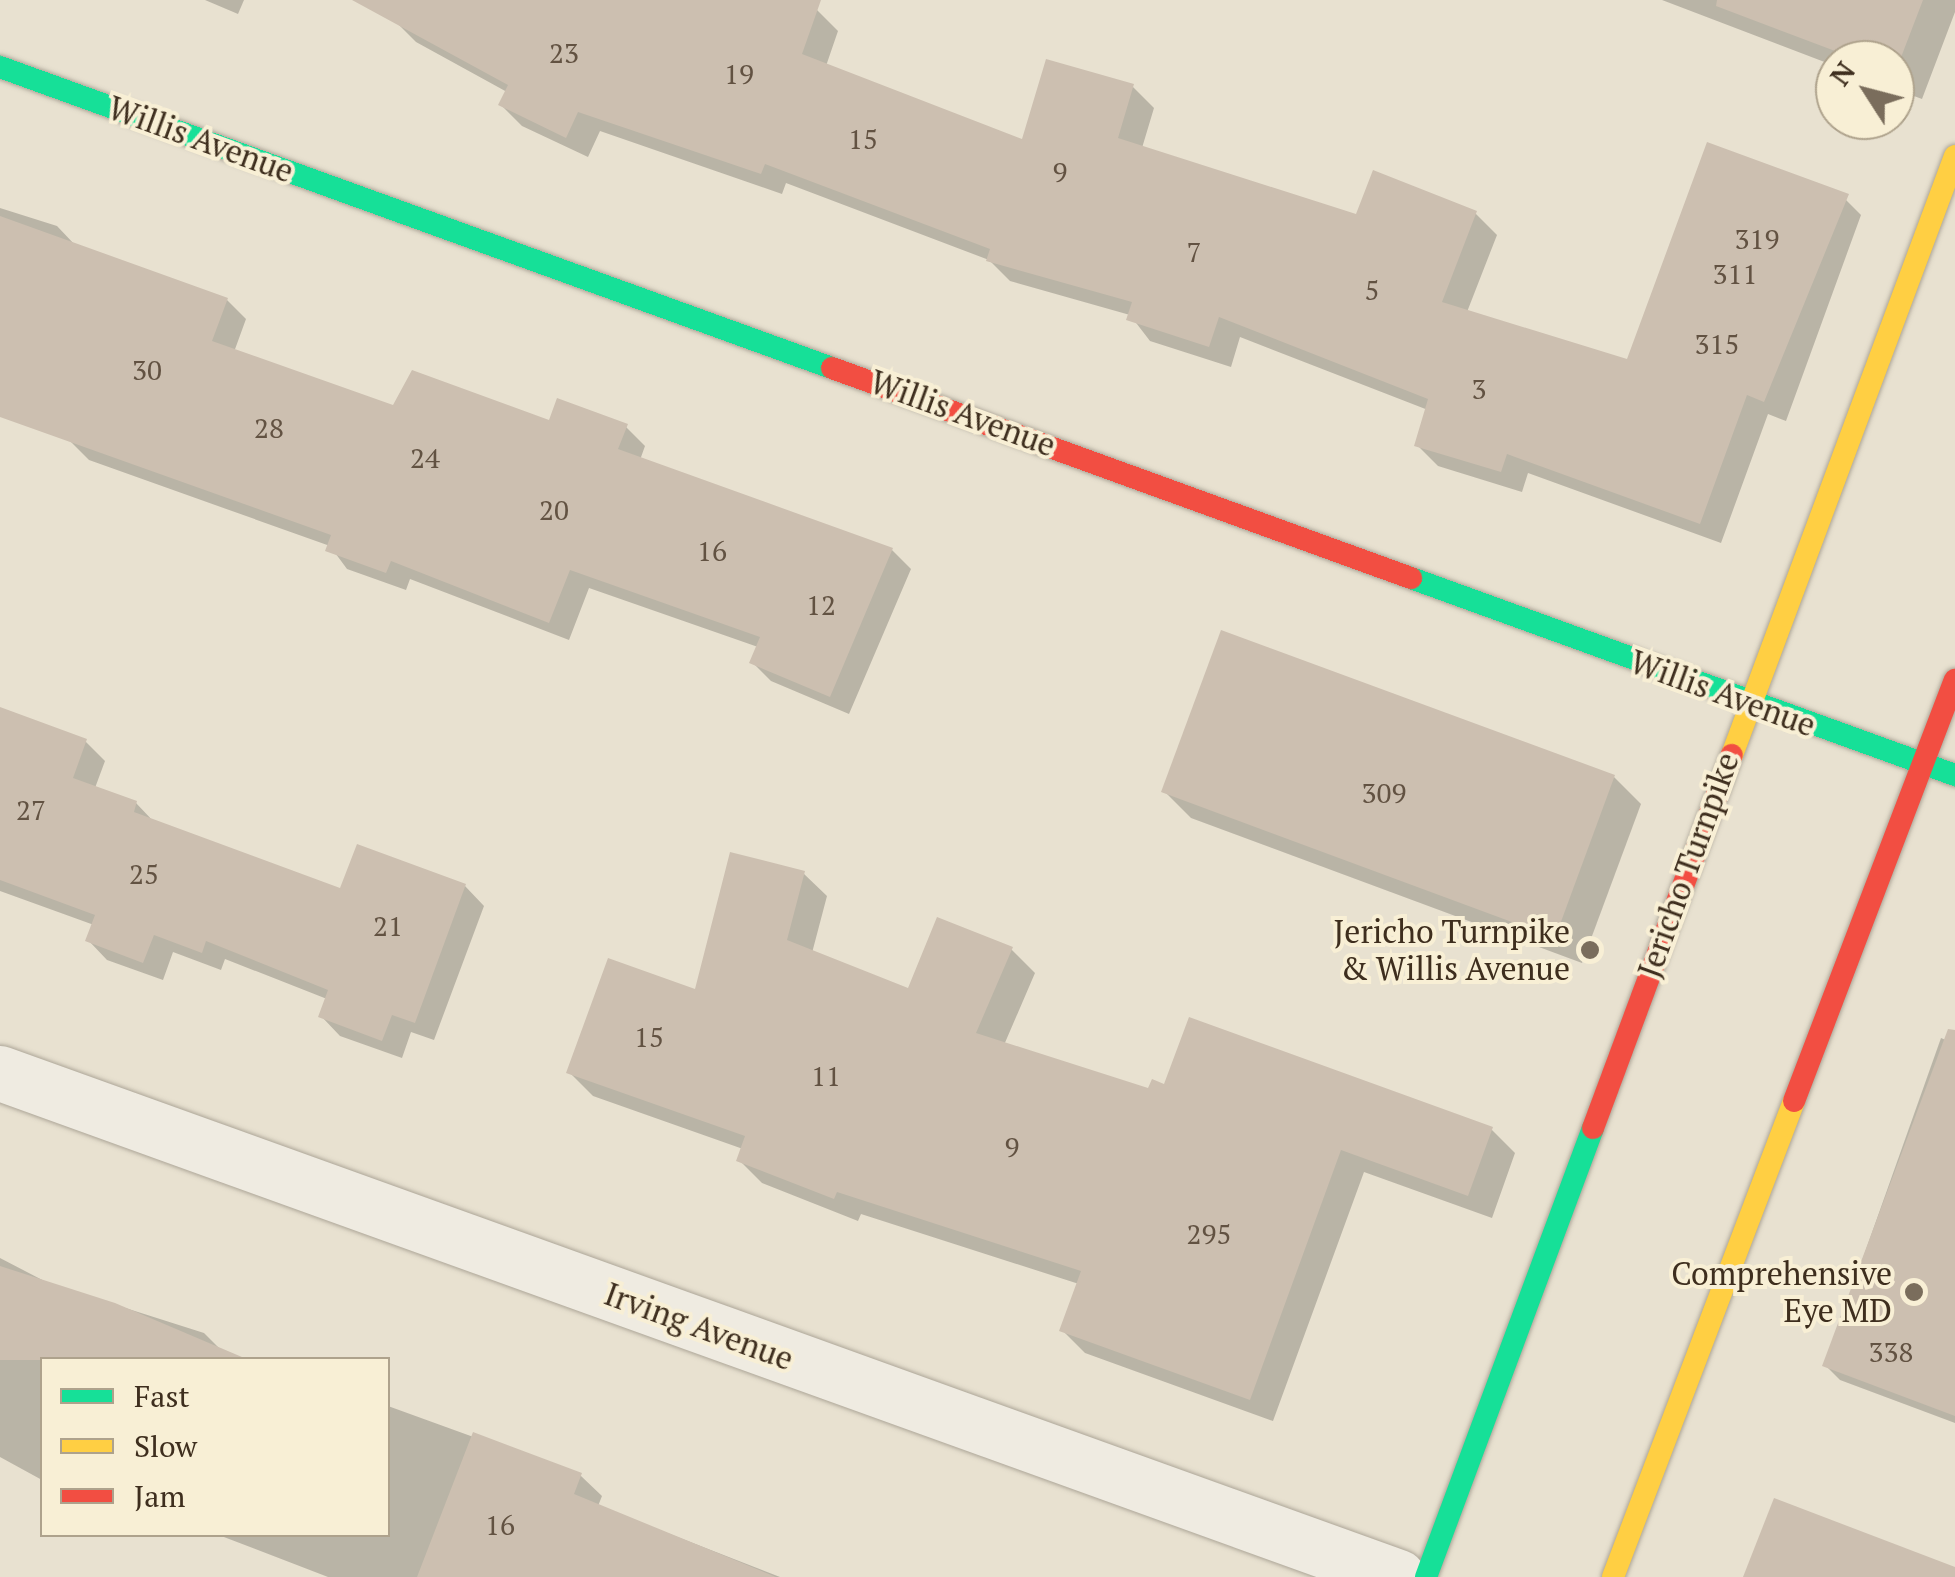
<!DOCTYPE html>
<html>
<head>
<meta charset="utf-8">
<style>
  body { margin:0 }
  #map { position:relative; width:1955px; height:1577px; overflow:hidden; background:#e8e1d0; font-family:"PT Serif",serif }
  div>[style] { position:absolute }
  .shadow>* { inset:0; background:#0003 }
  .building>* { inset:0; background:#ccbfb0 }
  .roads { filter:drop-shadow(0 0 2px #ada698) drop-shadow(0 0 2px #ada698) }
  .street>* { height:55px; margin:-27.5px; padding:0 27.5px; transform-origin:27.5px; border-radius:27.5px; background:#efebe1 }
  .fast>* { height:22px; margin:-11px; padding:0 11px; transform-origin:11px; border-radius:11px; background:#16e098 }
  .slow>* { height:22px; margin:-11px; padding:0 11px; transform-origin:11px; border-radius:11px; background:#ffcf43 }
  .jam>* { height:22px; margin:-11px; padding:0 11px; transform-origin:11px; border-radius:11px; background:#f24e42 }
  .dots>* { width:28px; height:28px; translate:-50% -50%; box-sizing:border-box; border:5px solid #f8efd5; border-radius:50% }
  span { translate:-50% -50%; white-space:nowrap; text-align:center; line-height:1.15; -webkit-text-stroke:8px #f8efd5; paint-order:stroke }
  .number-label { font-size:28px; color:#625242 }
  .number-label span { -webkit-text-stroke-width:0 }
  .street-label { font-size:32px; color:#3e2e1e }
  .poi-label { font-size:32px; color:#3e2e1e }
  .right { translate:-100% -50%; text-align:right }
  .legend { position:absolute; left:40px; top:1357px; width:350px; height:180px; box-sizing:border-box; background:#f8efd5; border:2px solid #aea28c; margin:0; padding:12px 18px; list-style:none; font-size:30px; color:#3e2e1e }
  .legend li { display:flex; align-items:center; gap:20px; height:50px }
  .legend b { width:50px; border:2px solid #aea28c }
  .north { position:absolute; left:1815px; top:40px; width:100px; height:100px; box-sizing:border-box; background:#f8efd5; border:2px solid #aea28c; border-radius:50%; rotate:306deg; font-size:28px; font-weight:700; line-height:40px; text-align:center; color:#3e2e1e }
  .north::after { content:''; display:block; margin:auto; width:35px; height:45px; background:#7a6d5c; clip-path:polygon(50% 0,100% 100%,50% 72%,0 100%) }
</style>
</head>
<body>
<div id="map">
  <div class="shadow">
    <i style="clip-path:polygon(205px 0,244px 0,238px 14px)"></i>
    <i style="clip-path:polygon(393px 0,788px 0,817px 10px,838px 31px,826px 66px,1024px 142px,1132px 86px,1154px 108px,1142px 148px,1358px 218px,1475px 213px,1497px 235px,1467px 312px,1629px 362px,1840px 194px,1861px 215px,1786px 421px,1768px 414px,1721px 543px,1528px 473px,1522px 492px,1438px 466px,1417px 445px,1428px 410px,1240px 337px,1231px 367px,1150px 341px,1130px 315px,1010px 281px,989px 260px,786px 183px,782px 194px,600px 131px,588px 157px,522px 126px,501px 105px,507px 92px,416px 42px,395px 21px)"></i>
    <i style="clip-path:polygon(1662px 0,1955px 0,1955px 12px,1922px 99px,1895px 89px,1895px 60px,1835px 60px,1835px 66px)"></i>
    <i style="clip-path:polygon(0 208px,57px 226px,76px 246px,227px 300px,246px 319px,234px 352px,394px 408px,626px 427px,645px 446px,640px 460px,892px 550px,911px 569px,849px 714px,771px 681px,752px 662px,758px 647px,589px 588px,569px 640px,410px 579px,406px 590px,347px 569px,330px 546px,89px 460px,70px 441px,0 416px)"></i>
    <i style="clip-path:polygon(0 713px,86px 742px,105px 761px,95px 788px,136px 803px,155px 823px,342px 891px,465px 886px,484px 906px,434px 1040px,411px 1032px,402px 1058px,340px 1036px,321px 1016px,327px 999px,225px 959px,221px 970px,173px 952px,163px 980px,107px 960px,88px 940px,94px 925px,0 891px)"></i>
    <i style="clip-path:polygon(1614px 777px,1641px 804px,1582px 963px,1191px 818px,1164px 791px)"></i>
    <i style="clip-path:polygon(803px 873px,827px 896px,812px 953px,910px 991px,1011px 949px,1035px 973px,1004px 1045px,1150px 1092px,1165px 1087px,1491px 1129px,1515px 1153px,1492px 1218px,1364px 1172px,1273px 1421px,1085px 1353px,1062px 1330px,1079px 1284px,861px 1214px,858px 1221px,762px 1183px,739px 1160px,743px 1149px,593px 1096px,569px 1072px,697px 992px)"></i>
    <i style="clip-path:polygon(1941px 1038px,1955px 1044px,1955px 1423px,1840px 1380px,1825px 1365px)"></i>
    <i style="clip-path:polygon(0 1258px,50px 1284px,204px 1333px,225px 1354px,42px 1360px,42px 1480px,0 1457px)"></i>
    <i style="clip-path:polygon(388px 1406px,581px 1476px,602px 1496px,598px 1506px,780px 1577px,328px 1577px,216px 1534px,388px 1534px)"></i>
  </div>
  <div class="building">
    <i style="clip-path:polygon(352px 0,821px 0,802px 54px,1022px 139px,1046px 59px,1134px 84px,1118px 138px,1356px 214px,1373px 170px,1477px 211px,1442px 302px,1627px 359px,1707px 142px,1849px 194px,1764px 402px,1747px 395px,1700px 524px,1507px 454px,1501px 472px,1414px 446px,1428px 399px,1219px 317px,1209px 347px,1126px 320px,1132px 302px,986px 261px,990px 249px,765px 164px,761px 174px,578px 112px,566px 138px,498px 105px,508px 85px)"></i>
    <i style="clip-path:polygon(1717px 0,1923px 0,1895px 73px,1895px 60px,1859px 60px,1716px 6px)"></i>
    <i style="clip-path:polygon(0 216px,228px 298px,212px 341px,393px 405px,412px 370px,549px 420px,557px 398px,628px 424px,618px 449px,893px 548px,830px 697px,749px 663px,760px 637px,570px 570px,549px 623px,391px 561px,386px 573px,325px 551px,331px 535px,0 417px)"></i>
    <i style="clip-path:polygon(1221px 630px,1615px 775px,1555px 938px,1161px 792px)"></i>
    <i style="clip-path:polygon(0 707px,87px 739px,73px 778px,137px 801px,134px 812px,340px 888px,357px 844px,466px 884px,415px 1023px,392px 1015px,382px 1041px,318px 1017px,328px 990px,206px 941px,202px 953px,154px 935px,143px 963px,85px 941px,95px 915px,0 880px)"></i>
    <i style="clip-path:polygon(730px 852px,805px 871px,787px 940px,908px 988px,937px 917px,1013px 947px,976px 1033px,1148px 1088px,1152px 1079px,1164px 1084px,1189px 1017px,1493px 1127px,1468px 1196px,1341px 1150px,1250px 1400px,1059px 1331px,1081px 1271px,837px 1192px,834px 1199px,736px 1161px,745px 1136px,566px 1073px,608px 958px,695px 989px)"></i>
    <i style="clip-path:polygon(1948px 1029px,1955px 1030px,1955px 1416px,1822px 1366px)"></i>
    <i style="clip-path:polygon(0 1266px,115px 1303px,249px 1360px,0 1360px)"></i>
    <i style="clip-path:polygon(473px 1432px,582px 1473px,574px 1494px,776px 1577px,417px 1577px)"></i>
    <i style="clip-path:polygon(1774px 1498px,1955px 1567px,1955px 1577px,1743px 1577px)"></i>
  </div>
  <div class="roads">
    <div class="street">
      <i style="left:0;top:1073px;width:1486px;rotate:19.82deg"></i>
    </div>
    <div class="fast">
      <i style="left:0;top:67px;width:885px;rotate:19.89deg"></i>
      <i style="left:1411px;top:578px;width:579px;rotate:19.91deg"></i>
      <i style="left:1426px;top:1577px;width:479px;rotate:-69.6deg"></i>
    </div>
    <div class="slow">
      <i style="left:1732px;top:755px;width:639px;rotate:-69.58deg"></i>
      <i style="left:1613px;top:1577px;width:509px;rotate:-69.18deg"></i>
    </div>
    <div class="jam">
      <i style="left:832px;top:368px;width:616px;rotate:19.94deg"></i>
      <i style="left:1794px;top:1101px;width:451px;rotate:-69.1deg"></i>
      <i style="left:1593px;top:1128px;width:398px;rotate:-69.6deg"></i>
    </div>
  </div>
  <div class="dots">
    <i style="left:1590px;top:950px;background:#7a6d5c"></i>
    <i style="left:1914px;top:1292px;background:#7a6d5c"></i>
  </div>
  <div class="number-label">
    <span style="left:564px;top:53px">23</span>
    <span style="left:739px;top:74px">19</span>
    <span style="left:863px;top:139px">15</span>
    <span style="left:1060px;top:172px">9</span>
    <span style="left:1757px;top:239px">319</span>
    <span style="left:1194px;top:252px">7</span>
    <span style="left:1735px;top:274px">311</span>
    <span style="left:1372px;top:290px">5</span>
    <span style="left:1717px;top:344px">315</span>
    <span style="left:147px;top:370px">30</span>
    <span style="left:1479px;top:389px">3</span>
    <span style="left:269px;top:428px">28</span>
    <span style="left:425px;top:458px">24</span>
    <span style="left:554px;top:510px">20</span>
    <span style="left:712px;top:551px">16</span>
    <span style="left:821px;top:605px">12</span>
    <span style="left:1384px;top:793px">309</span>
    <span style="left:31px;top:810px">27</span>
    <span style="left:144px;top:874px">25</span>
    <span style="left:388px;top:926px">21</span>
    <span style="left:649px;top:1037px">15</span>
    <span style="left:826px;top:1076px">11</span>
    <span style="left:1012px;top:1147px">9</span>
    <span style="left:1209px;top:1234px">295</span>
    <span style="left:1891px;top:1352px">338</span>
    <span style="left:500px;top:1525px">16</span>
  </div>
  <div class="street-label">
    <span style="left:201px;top:139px;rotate:20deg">Willis Avenue</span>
    <span style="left:963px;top:413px;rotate:20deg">Willis Avenue</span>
    <span style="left:1723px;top:693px;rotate:20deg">Willis Avenue</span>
    <span style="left:1688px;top:865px;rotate:-70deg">Jericho Turnpike</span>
    <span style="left:699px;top:1326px;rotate:20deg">Irving Avenue</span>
  </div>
  <div class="poi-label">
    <span class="right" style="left:1570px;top:950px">Jericho Turnpike<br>&amp; Willis Avenue</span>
    <span class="right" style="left:1892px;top:1292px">Comprehensive<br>Eye MD</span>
  </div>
  <ul class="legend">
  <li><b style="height:12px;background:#16e098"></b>Fast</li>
  <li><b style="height:12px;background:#ffcf43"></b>Slow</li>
  <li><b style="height:12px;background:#f24e42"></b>Jam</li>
  </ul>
  <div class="north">N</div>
</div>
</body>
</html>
